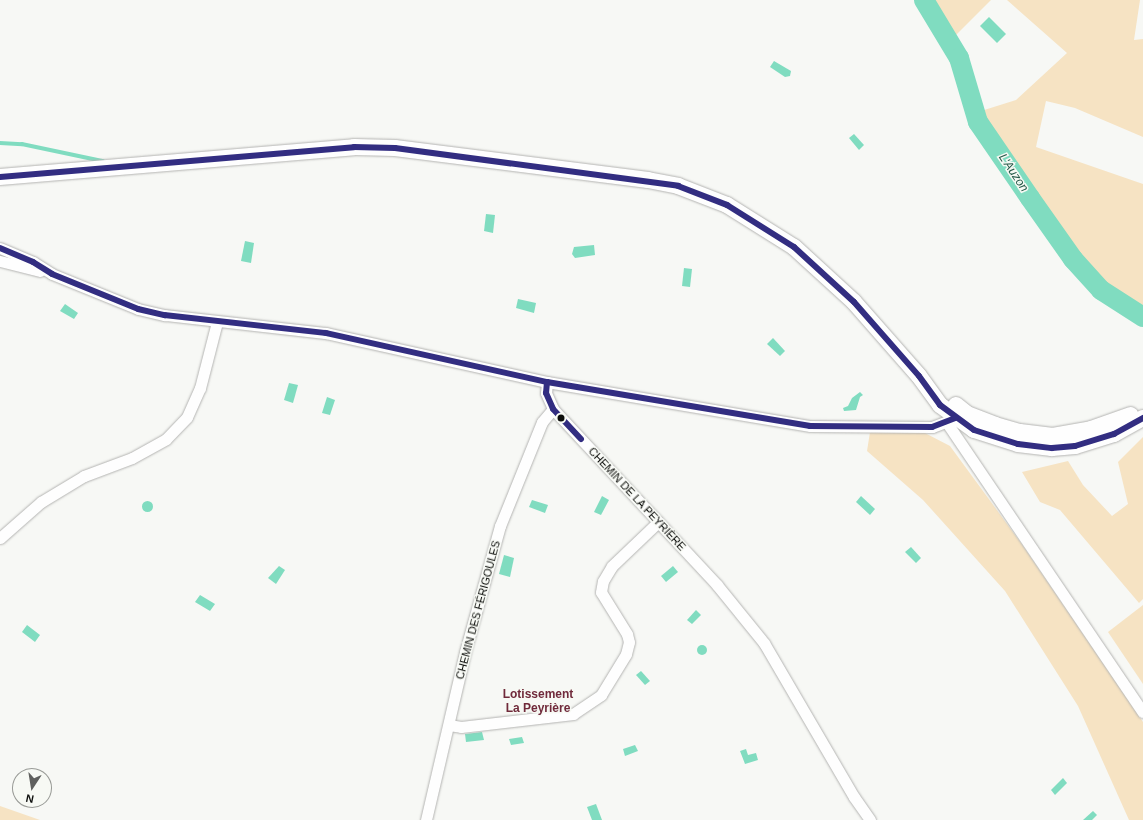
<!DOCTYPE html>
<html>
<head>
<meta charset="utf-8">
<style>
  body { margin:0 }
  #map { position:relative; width:1143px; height:820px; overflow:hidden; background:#f7f8f5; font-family:Arial,sans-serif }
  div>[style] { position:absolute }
  .green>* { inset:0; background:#f6e3c3 }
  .water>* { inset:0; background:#80dcc0 }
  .round { border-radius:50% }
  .stream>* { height:3.5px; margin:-1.75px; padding:0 1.75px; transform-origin:1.75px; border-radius:1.75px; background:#80dcc0 }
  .river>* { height:20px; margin:-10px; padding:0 10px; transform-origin:10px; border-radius:10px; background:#80dcc0 }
  .roads { filter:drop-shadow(0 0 1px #b4b4b2) drop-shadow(0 0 1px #b4b4b2) }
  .street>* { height:11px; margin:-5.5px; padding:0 5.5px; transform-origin:5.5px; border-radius:5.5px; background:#fefefe }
  .secondary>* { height:16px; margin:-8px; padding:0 8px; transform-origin:8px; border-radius:8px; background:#fefefe }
  .bus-1>* { height:6px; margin:-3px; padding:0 3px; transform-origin:3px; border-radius:3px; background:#322d81 }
  .dots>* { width:11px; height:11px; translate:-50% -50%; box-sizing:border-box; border:2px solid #f7f9f4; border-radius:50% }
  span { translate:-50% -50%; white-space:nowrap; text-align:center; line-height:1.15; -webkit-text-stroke:3px #f7f9f4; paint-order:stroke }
  .street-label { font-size:11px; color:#0d0e0c }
  .water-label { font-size:12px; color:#245948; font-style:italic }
  .neighbourhood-label { font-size:12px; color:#702a3b; font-weight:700 }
  .north { position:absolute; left:12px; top:768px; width:40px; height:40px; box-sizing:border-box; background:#f7f9f4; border:1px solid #999b97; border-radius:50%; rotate:192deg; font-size:11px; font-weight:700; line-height:16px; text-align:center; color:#0d0e0c }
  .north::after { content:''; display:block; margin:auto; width:14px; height:18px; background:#5f605e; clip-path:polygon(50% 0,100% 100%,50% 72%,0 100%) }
</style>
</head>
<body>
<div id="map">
  <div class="green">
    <i style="clip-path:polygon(932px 0,991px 0,956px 35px)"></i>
    <i style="clip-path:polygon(1007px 0,1140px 0,1134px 40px,1143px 39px,1143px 137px,1075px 108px,1046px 101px,1036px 147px,1143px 184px,1143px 307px,1107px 285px,1063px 235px,982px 119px,981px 111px,1016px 100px,1067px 53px)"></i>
    <i style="clip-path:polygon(870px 432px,923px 432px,950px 446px,1021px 543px,1143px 722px,1143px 820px,1129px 820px,1078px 706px,1005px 591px,923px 500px,867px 451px)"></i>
    <i style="clip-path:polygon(1143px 437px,1143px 599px,1139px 603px,1060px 510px,1040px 502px,1022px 472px,1068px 461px,1083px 485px,1112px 516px,1128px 504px,1118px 462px)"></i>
    <i style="clip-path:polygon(1143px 605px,1143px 684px,1108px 632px)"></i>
    <i style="clip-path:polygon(0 806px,40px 820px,0 820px)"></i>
  </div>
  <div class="water">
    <i style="clip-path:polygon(989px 17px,1006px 34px,997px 43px,980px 26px)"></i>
    <i style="clip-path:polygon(774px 61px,791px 71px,790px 76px,785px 77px,770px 67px)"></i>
    <i style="clip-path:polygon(854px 134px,864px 145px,859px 150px,849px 138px)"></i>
    <i style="clip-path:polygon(486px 214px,495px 215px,493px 233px,484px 231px)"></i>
    <i style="clip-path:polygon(245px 241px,254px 243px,251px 263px,241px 261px)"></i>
    <i style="clip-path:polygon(594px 245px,595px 255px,575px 258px,572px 254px,574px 247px)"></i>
    <i style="clip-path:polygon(684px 268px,692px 269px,690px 287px,682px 286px)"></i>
    <i style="clip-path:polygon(518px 299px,536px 303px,534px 313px,516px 308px)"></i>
    <i style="clip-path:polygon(65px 304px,78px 313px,74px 319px,60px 311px)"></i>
    <i style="clip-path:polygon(773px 338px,785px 351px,780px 356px,767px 344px)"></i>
    <i style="clip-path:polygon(289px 383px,298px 385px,293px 403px,284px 400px)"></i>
    <i style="clip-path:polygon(860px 392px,863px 395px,860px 397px,856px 410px,844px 411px,843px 408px,848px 406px,852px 398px)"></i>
    <i style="clip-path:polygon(327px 397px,335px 400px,330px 415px,322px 413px)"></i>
    <i style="clip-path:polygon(602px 496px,609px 500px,601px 515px,594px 512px)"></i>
    <i style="clip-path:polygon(861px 496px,875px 509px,870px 515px,856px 502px)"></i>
    <i style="clip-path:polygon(532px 500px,548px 505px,545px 513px,529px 507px)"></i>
    <i class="round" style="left:141.5px;top:500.5px;width:11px;height:11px"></i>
    <i style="clip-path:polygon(911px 547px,921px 558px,916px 563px,905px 552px)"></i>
    <i style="clip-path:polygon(504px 555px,514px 558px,510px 577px,499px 574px)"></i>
    <i style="clip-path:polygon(279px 566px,285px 570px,276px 584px,268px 578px)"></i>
    <i style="clip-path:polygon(673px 566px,678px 572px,666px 582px,661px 576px)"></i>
    <i style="clip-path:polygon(200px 595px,215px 604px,210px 611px,195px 602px)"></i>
    <i style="clip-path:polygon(696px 610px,701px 615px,692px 624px,687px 620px)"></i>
    <i style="clip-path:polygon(27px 625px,40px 635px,35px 642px,22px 632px)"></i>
    <i class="round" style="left:697px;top:645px;width:10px;height:10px"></i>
    <i style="clip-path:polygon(641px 671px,650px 681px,645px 685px,636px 675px)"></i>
    <i style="clip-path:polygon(482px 732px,484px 740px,466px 742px,465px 734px)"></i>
    <i style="clip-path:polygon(522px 737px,524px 743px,511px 745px,509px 739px)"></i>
    <i style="clip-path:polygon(635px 745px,638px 751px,625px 756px,623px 749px)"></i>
    <i style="clip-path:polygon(746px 749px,748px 755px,756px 753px,758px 760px,745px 764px,740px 751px)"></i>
    <i style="clip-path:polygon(1063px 778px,1067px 783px,1055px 795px,1051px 790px)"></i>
    <i style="clip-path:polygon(596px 804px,602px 820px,592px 820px,587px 807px)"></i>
    <i style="clip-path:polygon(1093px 811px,1097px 815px,1092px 820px,1083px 820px)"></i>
  </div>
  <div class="stream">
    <i style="left:0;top:143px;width:22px;rotate:3deg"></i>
    <i style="left:22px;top:144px;width:83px;rotate:11.9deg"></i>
  </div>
  <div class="river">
    <i style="left:924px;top:0;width:68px;rotate:58.9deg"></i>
    <i style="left:959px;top:58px;width:67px;rotate:73.5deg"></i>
    <i style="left:978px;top:122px;width:92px;rotate:55.6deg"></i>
    <i style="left:1030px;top:198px;width:75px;rotate:54.8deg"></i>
    <i style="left:1073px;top:259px;width:42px;rotate:47.9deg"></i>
    <i style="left:1101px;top:290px;width:50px;rotate:32.7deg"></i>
  </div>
  <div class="roads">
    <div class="street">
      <i style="left:0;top:248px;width:36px;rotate:23deg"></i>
      <i style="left:33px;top:262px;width:22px;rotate:32deg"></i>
      <i style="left:52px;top:274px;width:93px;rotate:22.1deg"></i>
      <i style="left:138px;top:309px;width:28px;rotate:13deg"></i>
      <i style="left:165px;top:315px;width:162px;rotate:6.4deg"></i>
      <i style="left:326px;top:333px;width:226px;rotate:12.5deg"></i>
      <i style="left:547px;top:382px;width:267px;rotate:9.5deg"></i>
      <i style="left:810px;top:426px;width:122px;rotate:0.5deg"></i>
      <i style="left:932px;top:427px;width:25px;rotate:-21deg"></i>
      <i style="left:0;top:261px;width:41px;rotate:14deg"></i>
      <i style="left:547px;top:382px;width:11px;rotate:95deg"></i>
      <i style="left:546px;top:393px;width:17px;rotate:66deg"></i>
      <i style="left:553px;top:409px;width:241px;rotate:47deg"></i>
      <i style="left:717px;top:585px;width:75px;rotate:51deg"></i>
      <i style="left:764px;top:643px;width:178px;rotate:59.7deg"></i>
      <i style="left:854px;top:797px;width:28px;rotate:55deg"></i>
      <i style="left:947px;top:423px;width:349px;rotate:55.9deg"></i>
      <i style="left:0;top:538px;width:55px;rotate:-41.3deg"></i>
      <i style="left:41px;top:502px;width:50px;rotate:-31.2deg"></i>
      <i style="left:84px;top:476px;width:51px;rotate:-20.6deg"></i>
      <i style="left:132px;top:458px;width:39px;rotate:-29deg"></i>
      <i style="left:166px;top:439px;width:30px;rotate:-46deg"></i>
      <i style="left:187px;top:417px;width:32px;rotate:-66deg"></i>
      <i style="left:200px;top:388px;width:68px;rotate:-75.6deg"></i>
      <i style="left:449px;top:725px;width:12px;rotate:9deg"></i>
      <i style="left:461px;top:727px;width:113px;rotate:-6.6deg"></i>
      <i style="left:573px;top:714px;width:34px;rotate:-34deg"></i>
      <i style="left:601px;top:695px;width:48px;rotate:-58.6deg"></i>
      <i style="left:626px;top:654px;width:12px;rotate:-76deg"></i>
      <i style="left:629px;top:642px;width:8px;rotate:-104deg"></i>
      <i style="left:627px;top:634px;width:49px;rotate:-121.8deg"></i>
      <i style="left:601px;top:592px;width:11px;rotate:-80deg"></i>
      <i style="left:603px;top:581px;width:17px;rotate:-59deg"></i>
      <i style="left:612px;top:566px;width:64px;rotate:-43.7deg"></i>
      <i style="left:426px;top:820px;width:172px;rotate:-76.9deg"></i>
      <i style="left:465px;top:652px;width:131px;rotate:-74.5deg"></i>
      <i style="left:500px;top:526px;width:112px;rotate:-68deg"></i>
      <i style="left:542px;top:422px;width:17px;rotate:-50deg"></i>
    </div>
    <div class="secondary">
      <i style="left:0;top:177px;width:355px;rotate:-4.8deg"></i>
      <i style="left:354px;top:147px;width:41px;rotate:1.4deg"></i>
      <i style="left:395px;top:148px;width:255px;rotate:7.2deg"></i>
      <i style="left:648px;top:180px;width:31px;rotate:11deg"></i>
      <i style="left:678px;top:186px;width:53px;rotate:21.2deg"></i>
      <i style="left:727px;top:205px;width:79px;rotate:32.1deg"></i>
      <i style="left:794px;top:247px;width:81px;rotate:42.5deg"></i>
      <i style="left:854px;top:302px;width:98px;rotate:48.7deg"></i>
      <i style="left:919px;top:376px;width:36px;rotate:54deg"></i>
      <i style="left:940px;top:405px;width:42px;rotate:36.3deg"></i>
      <i style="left:974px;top:430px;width:46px;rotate:17.7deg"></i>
      <i style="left:1018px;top:444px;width:34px;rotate:7deg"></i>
      <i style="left:1052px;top:448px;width:23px;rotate:-5deg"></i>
      <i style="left:1075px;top:446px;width:41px;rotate:-17.1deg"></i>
      <i style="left:1114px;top:434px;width:33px;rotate:-29deg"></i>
      <i style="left:956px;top:405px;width:14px;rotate:39deg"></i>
      <i style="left:967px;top:414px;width:30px;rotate:21deg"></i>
      <i style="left:995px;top:425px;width:26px;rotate:16deg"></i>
      <i style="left:1020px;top:432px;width:33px;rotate:7deg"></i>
      <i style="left:1053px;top:436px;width:39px;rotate:-10deg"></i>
      <i style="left:1091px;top:429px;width:42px;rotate:-19.3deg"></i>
    </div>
  </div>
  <div class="bus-1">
    <i style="left:0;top:177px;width:355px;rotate:-4.8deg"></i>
    <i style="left:354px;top:147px;width:41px;rotate:1.4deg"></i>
    <i style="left:395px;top:148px;width:286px;rotate:7.6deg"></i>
    <i style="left:678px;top:186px;width:53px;rotate:21.2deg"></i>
    <i style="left:727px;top:205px;width:79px;rotate:32.1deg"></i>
    <i style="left:794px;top:247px;width:81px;rotate:42.5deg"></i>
    <i style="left:854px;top:302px;width:98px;rotate:48.7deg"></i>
    <i style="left:919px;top:376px;width:36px;rotate:54deg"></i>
    <i style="left:940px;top:405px;width:42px;rotate:36.3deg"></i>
    <i style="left:974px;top:430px;width:46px;rotate:17.7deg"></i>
    <i style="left:1018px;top:444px;width:34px;rotate:7deg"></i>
    <i style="left:1052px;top:448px;width:23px;rotate:-5deg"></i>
    <i style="left:1075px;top:446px;width:41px;rotate:-17.1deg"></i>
    <i style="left:1114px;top:434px;width:33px;rotate:-29deg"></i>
    <i style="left:0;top:248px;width:36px;rotate:23deg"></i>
    <i style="left:33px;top:262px;width:22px;rotate:32deg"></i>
    <i style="left:52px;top:274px;width:93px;rotate:22.1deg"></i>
    <i style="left:138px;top:309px;width:28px;rotate:13deg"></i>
    <i style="left:165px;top:315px;width:162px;rotate:6.4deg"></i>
    <i style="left:326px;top:333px;width:226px;rotate:12.5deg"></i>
    <i style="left:547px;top:382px;width:267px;rotate:9.5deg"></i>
    <i style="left:810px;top:426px;width:122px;rotate:0.5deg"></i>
    <i style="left:932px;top:427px;width:25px;rotate:-21deg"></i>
    <i style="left:547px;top:382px;width:11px;rotate:95deg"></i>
    <i style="left:546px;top:393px;width:17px;rotate:66deg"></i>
    <i style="left:553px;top:409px;width:41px;rotate:47deg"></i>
  </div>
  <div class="dots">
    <i style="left:561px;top:418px;background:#0d0e0c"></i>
  </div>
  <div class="street-label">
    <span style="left:637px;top:499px;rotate:47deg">CHEMIN DE LA PEYRIÈRE</span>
    <span style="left:478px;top:610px;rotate:-75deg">CHEMIN DES FÉRIGOULES</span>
  </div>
  <div class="water-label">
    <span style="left:1013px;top:173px;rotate:56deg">L'Auzon</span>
  </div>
  <div class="neighbourhood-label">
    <span style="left:538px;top:702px">Lotissement<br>La Peyrière</span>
  </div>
  <div class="north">N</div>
</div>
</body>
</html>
